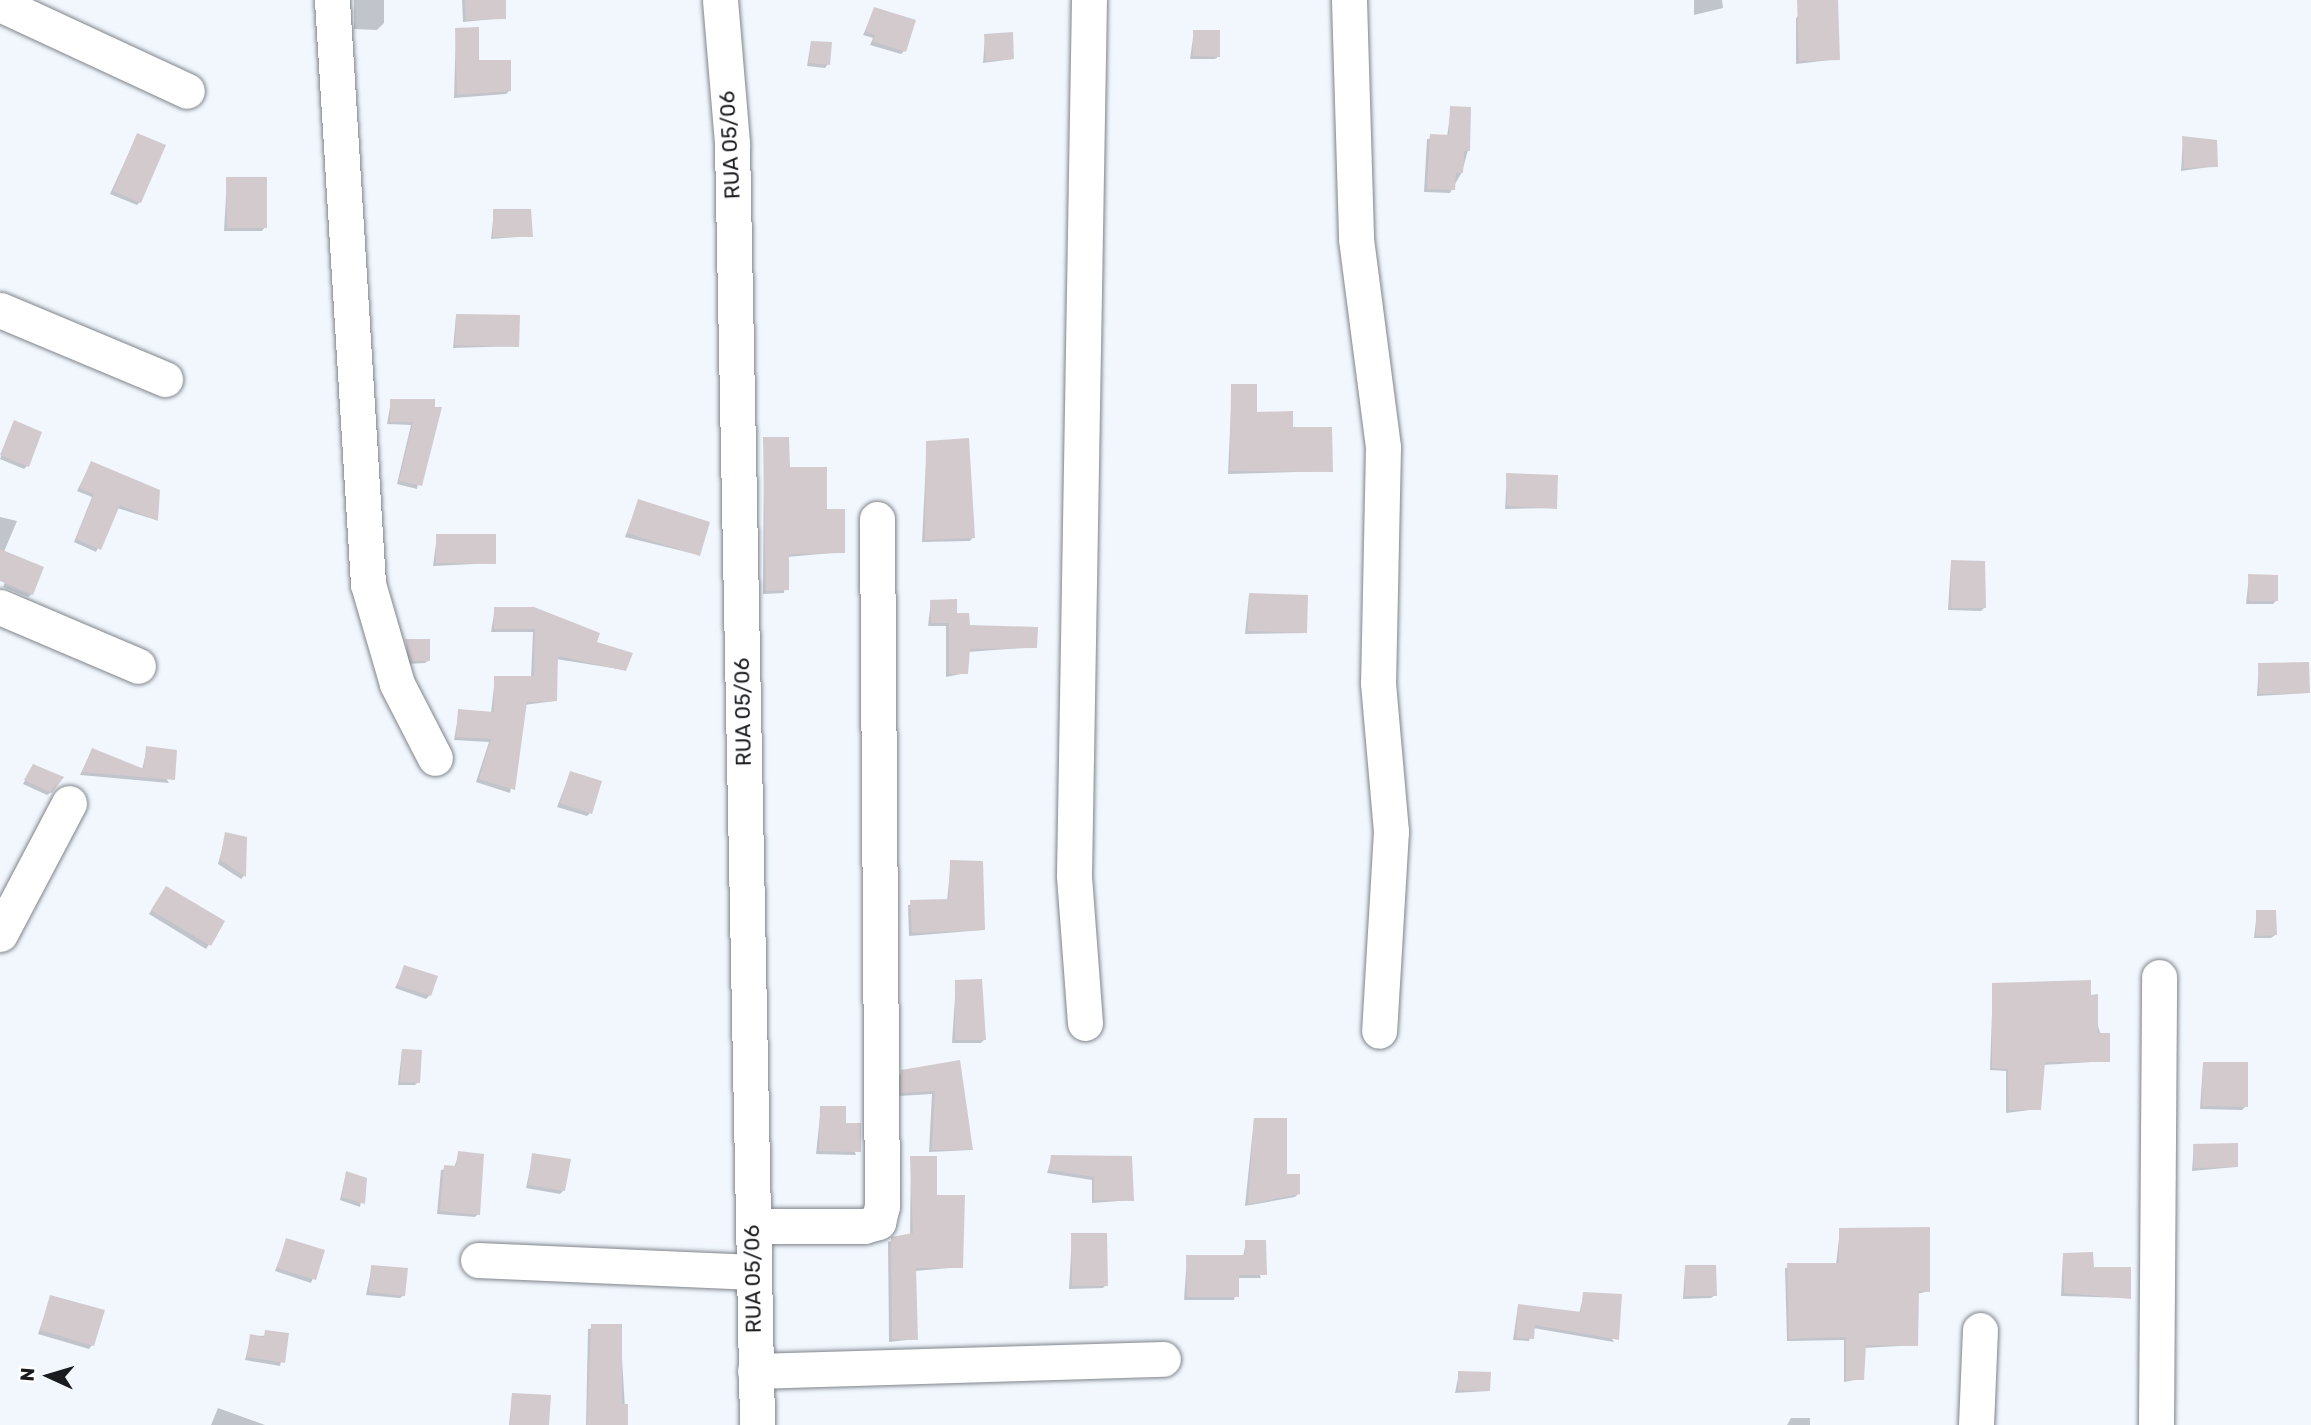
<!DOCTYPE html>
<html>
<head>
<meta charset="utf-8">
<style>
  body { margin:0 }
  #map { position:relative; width:2311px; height:1425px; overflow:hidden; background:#f2f7fe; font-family:Rubik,sans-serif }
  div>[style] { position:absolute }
  .shadow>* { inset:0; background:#0003 }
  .building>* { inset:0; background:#d3cacd }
  .roads { filter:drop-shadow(0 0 2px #7f848a) drop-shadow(0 0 2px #7f848a) }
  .minor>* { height:35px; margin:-17.5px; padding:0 17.5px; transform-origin:17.5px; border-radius:17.5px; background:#fff }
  span { translate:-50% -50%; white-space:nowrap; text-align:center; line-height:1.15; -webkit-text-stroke:6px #fff; paint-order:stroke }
  .street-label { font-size:21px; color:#1a1b1e }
  .north { position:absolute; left:14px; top:1341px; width:70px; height:70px; -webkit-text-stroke:5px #fff; paint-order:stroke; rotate:274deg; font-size:19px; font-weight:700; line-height:28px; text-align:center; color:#1a1b1e }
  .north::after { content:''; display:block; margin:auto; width:24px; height:32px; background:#1a1b1e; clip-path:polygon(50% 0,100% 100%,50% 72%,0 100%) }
</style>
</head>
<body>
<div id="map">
  <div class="shadow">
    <i style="clip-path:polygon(354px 0,384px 0,384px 23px,377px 30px,354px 29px)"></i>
    <i style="clip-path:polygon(462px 0,504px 0,504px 18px,463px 22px)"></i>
    <i style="clip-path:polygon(1694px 0,1722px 0,1723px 8px,1694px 15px)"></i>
    <i style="clip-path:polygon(1815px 0,1836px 0,1839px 59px,1796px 64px,1796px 18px)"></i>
    <i style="clip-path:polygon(875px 9px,904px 51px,901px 54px,870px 45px,873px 38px,863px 35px)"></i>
    <i style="clip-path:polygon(456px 29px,477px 62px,509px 91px,506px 94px,454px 98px)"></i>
    <i style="clip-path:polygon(1194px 31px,1219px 56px,1215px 59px,1190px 59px)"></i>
    <i style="clip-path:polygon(985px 36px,1013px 59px,983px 63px)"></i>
    <i style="clip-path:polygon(811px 42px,828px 64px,825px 68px,807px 66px)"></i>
    <i style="clip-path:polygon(1451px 108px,1468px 150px,1462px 172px,1450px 193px,1424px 192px,1427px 139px,1447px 137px)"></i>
    <i style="clip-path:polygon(137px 135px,140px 202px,137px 205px,110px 194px)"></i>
    <i style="clip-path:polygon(2183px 138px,2216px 166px,2181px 171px)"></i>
    <i style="clip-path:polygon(227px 179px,265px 227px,262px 231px,224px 231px)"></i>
    <i style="clip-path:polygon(494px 211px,531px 236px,491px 239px)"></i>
    <i style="clip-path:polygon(456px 316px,518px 346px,453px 348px)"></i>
    <i style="clip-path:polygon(1232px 386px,1256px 413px,1332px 471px,1228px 474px)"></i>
    <i style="clip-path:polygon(391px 401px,433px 401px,417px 489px,397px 484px,411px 425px,387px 424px)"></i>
    <i style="clip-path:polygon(14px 422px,27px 466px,24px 469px,0 459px)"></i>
    <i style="clip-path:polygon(764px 439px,825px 511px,843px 552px,787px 557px,784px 593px,763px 594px)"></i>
    <i style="clip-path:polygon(927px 442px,973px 537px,970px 541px,922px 542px)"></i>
    <i style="clip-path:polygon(91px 463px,156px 520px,117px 508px,96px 552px,74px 542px,92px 497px,77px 491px)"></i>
    <i style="clip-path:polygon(1507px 475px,1555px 508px,1505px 509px)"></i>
    <i style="clip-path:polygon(639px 501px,699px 555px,625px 537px)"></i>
    <i style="clip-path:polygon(0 517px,17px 521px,0 561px)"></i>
    <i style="clip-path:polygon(437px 536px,494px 563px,433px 566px)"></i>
    <i style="clip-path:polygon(14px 561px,32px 594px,28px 597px,3px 587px)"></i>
    <i style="clip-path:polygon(1951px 562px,1984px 608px,1981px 611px,1948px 610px)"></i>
    <i style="clip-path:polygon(2249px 576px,2276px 601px,2273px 604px,2246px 604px)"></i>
    <i style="clip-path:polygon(1249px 595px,1305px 633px,1245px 634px)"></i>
    <i style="clip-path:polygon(931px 601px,968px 626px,1035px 647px,968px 652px,966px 673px,946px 677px,946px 626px,928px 626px)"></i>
    <i style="clip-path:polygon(495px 608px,595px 643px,625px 670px,556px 659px,555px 701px,524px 705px,510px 793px,476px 782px,489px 742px,454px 740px,459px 711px,491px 713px,495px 678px,531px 678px,533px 632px,491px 632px)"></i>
    <i style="clip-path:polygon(406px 640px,429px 660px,425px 663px,408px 664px)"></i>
    <i style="clip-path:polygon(2259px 664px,2308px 693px,2257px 696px)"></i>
    <i style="clip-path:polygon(147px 748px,169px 783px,80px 775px,92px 750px,142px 770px)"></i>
    <i style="clip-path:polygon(33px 766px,51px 792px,47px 795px,23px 784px)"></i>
    <i style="clip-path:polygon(570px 773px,590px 813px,587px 816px,557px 807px)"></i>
    <i style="clip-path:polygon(226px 834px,244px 876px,241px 879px,218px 864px)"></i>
    <i style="clip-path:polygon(951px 862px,983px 930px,909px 936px,908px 905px,947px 901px)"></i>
    <i style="clip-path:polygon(166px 888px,223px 922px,206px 949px,149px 914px)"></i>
    <i style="clip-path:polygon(2257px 912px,2275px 935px,2271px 938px,2254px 938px)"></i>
    <i style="clip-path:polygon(405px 967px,430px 995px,426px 999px,395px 988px)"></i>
    <i style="clip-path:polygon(956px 982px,985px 1039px,981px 1043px,952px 1043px)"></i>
    <i style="clip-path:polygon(1993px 984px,2090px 997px,2108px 1061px,2043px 1065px,2039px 1109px,2006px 1113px,2006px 1071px,1990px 1070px)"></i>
    <i style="clip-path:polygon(402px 1050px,418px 1082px,415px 1085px,398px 1085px)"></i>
    <i style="clip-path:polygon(958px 1062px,972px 1150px,929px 1152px,932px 1094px,899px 1096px,898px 1075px)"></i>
    <i style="clip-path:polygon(2203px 1064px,2246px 1106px,2242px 1110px,2200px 1109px)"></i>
    <i style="clip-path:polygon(821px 1107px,844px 1125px,856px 1155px,816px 1154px)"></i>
    <i style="clip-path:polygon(1254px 1119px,1298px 1194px,1295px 1197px,1245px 1206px)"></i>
    <i style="clip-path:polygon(2194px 1145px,2236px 1167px,2192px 1171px)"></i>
    <i style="clip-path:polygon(459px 1153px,478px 1214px,475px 1217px,437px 1214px,441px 1170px,454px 1168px)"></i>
    <i style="clip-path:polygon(533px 1155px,564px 1190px,560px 1194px,526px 1188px)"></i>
    <i style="clip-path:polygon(1052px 1157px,1130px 1157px,1133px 1200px,1092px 1203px,1092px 1180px,1047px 1173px)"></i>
    <i style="clip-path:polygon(911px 1158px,935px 1197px,961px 1267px,915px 1271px,916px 1339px,889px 1342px,888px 1242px,910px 1235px)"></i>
    <i style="clip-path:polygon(346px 1173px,365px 1179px,360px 1207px,340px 1200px)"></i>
    <i style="clip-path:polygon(1840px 1230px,1929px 1291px,1917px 1294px,1916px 1345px,1864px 1348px,1860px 1379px,1844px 1382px,1844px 1340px,1787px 1341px,1785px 1268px,1836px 1265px)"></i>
    <i style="clip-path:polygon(1072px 1235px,1106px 1285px,1103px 1288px,1069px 1289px)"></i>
    <i style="clip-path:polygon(287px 1240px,323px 1251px,311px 1283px,275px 1271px)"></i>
    <i style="clip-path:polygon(1246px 1242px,1261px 1278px,1238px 1278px,1234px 1300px,1184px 1300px,1187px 1257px,1243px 1257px)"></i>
    <i style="clip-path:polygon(2063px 1255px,2092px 1269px,2129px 1298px,2061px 1296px)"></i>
    <i style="clip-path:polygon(372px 1266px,404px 1295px,400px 1298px,366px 1295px)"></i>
    <i style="clip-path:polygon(1685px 1267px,1715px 1295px,1711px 1298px,1683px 1299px)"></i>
    <i style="clip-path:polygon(1584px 1294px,1614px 1342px,1533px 1328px,1529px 1341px,1513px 1340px,1518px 1306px,1579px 1314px)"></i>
    <i style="clip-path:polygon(51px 1296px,92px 1345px,89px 1349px,38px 1334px)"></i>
    <i style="clip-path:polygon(620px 1325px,626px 1425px,586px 1425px,588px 1329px)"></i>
    <i style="clip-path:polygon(287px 1335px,280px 1366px,245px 1360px,251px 1336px)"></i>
    <i style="clip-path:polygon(1459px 1373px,1489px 1391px,1455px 1393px)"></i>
    <i style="clip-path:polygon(512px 1395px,547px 1425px,509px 1425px)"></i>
    <i style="clip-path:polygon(218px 1408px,265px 1425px,211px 1425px)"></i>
    <i style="clip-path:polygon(1791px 1418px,1810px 1418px,1810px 1425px,1787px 1425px)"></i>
  </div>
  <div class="building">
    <i style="clip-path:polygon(465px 0,506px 0,506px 19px,466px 20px)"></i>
    <i style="clip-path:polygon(1797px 0,1838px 0,1840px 60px,1799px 61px)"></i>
    <i style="clip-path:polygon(874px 7px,916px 20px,906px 52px,872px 41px,875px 35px,865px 31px)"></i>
    <i style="clip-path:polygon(479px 27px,479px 60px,511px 60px,511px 91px,457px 95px,455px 28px)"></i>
    <i style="clip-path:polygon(1193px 30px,1220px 30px,1220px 57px,1193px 56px)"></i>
    <i style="clip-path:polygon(1013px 32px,1014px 59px,986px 61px,984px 34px)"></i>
    <i style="clip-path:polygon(811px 41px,832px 42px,830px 65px,809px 63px)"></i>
    <i style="clip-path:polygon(1450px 106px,1471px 107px,1470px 151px,1464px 151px,1463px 173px,1456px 173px,1455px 190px,1427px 189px,1430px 134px,1449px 135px)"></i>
    <i style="clip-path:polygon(137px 133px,166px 145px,141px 203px,113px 191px)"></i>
    <i style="clip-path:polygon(2182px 136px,2217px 140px,2218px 167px,2184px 168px)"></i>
    <i style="clip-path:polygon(226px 177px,267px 177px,267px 228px,227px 228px)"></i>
    <i style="clip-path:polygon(493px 209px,531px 209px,533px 237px,493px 237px)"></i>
    <i style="clip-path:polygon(456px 314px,520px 315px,519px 347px,455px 345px)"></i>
    <i style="clip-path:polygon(1231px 384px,1257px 384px,1257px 412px,1293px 411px,1293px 427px,1332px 427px,1333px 472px,1230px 471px)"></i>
    <i style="clip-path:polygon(390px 399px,435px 399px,435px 407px,442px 407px,422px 486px,399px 481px,413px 422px,390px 422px)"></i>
    <i style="clip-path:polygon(14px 420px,42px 432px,29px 467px,0 455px)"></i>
    <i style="clip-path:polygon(763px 437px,789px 437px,790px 467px,827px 467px,827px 509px,845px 509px,845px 553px,789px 554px,789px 590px,766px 591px)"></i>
    <i style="clip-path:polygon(969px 438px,975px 538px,925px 540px,926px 441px)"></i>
    <i style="clip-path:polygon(91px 461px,160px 490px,158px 521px,120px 505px,101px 550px,76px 539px,94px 494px,79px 488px)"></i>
    <i style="clip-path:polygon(1506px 473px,1558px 475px,1557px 509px,1507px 506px)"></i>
    <i style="clip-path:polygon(638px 499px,710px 522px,700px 556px,627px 533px)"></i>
    <i style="clip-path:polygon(436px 534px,496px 534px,496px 564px,436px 563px)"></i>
    <i style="clip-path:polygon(0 549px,44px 567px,33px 595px,0 581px)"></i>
    <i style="clip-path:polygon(1951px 560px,1985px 561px,1986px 608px,1951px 608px)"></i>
    <i style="clip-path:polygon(2248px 574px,2278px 575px,2278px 601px,2249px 601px)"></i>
    <i style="clip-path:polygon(1249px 593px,1308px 595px,1307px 633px,1248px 631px)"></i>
    <i style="clip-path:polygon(957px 599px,957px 613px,969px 613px,970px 625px,1038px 627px,1037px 648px,970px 649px,968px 674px,949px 674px,949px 623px,931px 623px,930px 600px)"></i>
    <i style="clip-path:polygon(494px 607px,534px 607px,600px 633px,597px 642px,633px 653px,626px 671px,558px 656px,557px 701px,527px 702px,515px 790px,479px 779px,491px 739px,456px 737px,458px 709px,494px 712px,494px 676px,534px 676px,535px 629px,494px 629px)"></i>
    <i style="clip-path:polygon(405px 639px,430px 639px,430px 661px,411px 661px)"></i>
    <i style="clip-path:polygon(2309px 662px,2310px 693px,2259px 694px,2258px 663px)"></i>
    <i style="clip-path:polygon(146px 746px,177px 750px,175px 780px,82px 772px,92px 748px,144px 769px)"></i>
    <i style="clip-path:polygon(33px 764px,64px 777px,52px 793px,24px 780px)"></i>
    <i style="clip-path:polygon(570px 771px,602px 781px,592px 814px,560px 803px)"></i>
    <i style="clip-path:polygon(225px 832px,247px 837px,246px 877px,220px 860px)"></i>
    <i style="clip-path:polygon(950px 860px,983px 861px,985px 930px,912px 933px,910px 900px,949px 899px)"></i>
    <i style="clip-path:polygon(166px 886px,225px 921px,211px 946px,151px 910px)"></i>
    <i style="clip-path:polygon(2256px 910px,2276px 910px,2277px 935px,2256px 936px)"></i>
    <i style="clip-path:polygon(404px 965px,438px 976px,431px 996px,397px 985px)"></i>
    <i style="clip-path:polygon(982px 979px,986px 1040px,955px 1040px,955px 980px)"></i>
    <i style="clip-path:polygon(2091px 980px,2091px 995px,2098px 994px,2098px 1033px,2110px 1033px,2110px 1062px,2045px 1062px,2041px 1110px,2009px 1110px,2008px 1069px,1992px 1068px,1992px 983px)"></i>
    <i style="clip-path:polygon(402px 1049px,422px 1050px,420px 1083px,400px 1082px)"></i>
    <i style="clip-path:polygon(960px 1060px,973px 1150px,932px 1150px,935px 1091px,901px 1093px,901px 1070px)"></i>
    <i style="clip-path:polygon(2203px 1062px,2248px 1062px,2248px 1107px,2202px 1106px)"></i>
    <i style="clip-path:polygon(820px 1106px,846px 1106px,846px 1123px,861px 1123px,861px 1152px,819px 1151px)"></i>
    <i style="clip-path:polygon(1254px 1118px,1287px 1118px,1287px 1174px,1300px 1174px,1300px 1194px,1248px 1204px)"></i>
    <i style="clip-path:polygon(2238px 1143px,2238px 1167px,2194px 1168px,2193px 1144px)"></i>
    <i style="clip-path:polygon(458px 1151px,484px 1154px,480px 1215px,440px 1211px,444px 1165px,456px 1166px)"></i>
    <i style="clip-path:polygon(532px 1153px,571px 1159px,565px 1191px,528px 1185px)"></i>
    <i style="clip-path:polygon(1051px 1155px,1132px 1156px,1134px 1201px,1094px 1200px,1094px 1177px,1049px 1170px)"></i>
    <i style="clip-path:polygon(910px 1156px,937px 1156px,937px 1195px,965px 1195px,963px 1268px,916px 1268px,918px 1340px,892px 1339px,891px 1237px,913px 1233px)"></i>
    <i style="clip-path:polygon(346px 1171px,367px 1178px,365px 1204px,342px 1197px)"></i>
    <i style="clip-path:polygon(1930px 1227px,1930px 1292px,1919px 1291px,1918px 1346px,1866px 1345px,1864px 1380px,1846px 1380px,1846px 1337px,1789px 1339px,1787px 1263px,1839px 1263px,1839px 1228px)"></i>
    <i style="clip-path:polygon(1071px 1233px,1107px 1233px,1108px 1286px,1072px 1286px)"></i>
    <i style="clip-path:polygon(286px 1238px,325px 1250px,316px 1280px,277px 1268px)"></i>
    <i style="clip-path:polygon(1245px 1240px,1266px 1240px,1267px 1275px,1239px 1275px,1239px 1297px,1187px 1297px,1186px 1255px,1245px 1255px)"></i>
    <i style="clip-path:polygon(2093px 1252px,2094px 1267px,2131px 1267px,2131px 1299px,2064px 1293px,2063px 1253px)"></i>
    <i style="clip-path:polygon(371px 1265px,408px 1268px,405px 1296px,369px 1292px)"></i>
    <i style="clip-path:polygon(1685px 1265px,1716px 1265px,1717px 1296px,1685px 1296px)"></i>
    <i style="clip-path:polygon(1583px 1292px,1622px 1294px,1619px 1340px,1535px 1325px,1534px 1339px,1516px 1338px,1518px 1304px,1581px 1312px)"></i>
    <i style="clip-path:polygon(50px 1295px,105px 1310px,94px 1346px,40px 1330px)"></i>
    <i style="clip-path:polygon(591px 1324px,622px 1324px,622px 1404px,628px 1404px,628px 1425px,587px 1425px)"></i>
    <i style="clip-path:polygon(265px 1330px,289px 1333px,285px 1363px,247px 1357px,250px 1334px,264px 1337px)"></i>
    <i style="clip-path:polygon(1458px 1371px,1491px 1372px,1490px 1391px,1458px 1390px)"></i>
    <i style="clip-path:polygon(512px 1393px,551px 1395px,549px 1425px,510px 1425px)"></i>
  </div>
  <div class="roads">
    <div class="minor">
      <i style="left:332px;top:0;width:585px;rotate:86.47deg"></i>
      <i style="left:368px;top:584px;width:104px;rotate:73.8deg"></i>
      <i style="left:397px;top:684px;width:83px;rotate:62.8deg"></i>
      <i style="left:720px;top:0;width:144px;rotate:85.2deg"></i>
      <i style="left:732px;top:144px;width:1281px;rotate:88.88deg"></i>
      <i style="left:1349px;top:0;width:239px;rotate:88.3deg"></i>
      <i style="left:1356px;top:239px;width:210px;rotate:82.6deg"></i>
      <i style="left:1383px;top:447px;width:236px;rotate:91.2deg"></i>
      <i style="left:1378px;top:683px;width:149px;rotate:85deg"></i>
      <i style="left:1391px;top:831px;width:200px;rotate:93.4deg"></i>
      <i style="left:0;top:4px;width:206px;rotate:24.9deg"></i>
      <i style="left:0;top:310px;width:179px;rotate:22.7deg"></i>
      <i style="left:0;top:607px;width:150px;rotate:23.1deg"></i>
      <i style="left:0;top:934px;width:148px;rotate:-62.2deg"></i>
      <i style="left:1085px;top:1023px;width:148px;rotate:-94.3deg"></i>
      <i style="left:1074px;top:875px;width:875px;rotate:-89.02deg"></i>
      <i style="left:753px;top:1226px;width:111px"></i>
      <i style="left:864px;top:1226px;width:15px;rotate:-16deg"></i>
      <i style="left:878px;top:1222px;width:16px;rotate:-76deg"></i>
      <i style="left:882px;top:1206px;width:687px;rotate:-90.42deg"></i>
      <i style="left:478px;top:1260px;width:276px;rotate:2.5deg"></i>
      <i style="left:755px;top:1371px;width:408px;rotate:-1.7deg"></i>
      <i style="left:1976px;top:1425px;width:95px;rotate:-87.6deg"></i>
      <i style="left:2156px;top:1425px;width:448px;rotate:-89.6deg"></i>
    </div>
  </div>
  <div class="street-label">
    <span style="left:730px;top:145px;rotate:-93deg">RUA 05/06</span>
    <span style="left:743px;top:712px;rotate:-91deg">RUA 05/06</span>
    <span style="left:753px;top:1279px;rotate:-91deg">RUA 05/06</span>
  </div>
  <div class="north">N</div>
</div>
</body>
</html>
